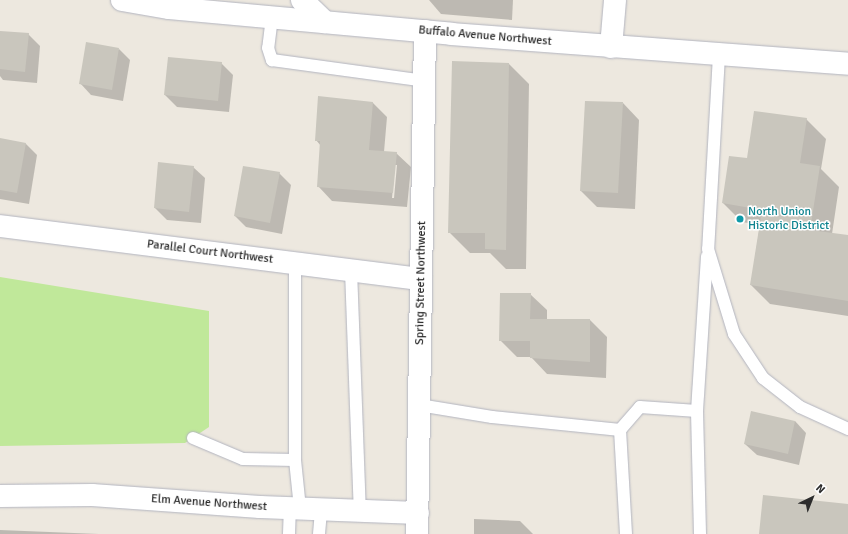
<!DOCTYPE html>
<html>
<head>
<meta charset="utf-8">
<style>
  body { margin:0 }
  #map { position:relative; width:848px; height:534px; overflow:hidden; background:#ede8df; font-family:Signika,sans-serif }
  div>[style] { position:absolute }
  .pitch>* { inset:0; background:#c0e89a }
  .shadow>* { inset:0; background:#0003 }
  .building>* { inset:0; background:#c9c6bd }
  .roads { filter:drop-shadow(0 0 1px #b2b4bf) drop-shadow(0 0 1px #b2b4bf) }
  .lane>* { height:12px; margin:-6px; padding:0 6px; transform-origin:6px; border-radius:6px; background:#fff }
  .street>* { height:22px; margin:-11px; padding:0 11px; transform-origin:11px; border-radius:11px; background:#fff }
  .secondary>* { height:22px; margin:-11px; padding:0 11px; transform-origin:11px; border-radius:11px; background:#fff }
  .dots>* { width:11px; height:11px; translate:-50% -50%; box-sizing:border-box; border:2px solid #fff; border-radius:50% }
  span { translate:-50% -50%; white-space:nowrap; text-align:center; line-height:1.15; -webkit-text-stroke:3px #fff; paint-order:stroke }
  .street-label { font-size:12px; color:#2c2c2c }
  .culture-label { font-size:12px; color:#0d838f }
  .left { translate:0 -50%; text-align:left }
  .north { position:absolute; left:792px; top:478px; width:40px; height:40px; -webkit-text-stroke:3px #fff; paint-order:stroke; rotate:43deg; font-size:11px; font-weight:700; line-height:16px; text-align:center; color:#2c2c2c }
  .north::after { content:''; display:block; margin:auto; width:14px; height:18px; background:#2c2c2c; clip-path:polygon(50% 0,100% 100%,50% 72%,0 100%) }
</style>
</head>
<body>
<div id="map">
  <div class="pitch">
    <i style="clip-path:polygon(0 277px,209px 311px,209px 427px,185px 443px,0 446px)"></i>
  </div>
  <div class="shadow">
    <i style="clip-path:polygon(429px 0,513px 0,512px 20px,441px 14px)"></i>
    <i style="clip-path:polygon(0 32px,28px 34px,40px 46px,37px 83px,3px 80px,0 76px)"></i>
    <i style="clip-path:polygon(119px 49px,130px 60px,123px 101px,91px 95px,80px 83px)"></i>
    <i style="clip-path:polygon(221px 63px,233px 75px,229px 112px,177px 107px,165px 95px)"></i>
    <i style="clip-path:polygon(509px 64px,529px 84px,526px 269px,506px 269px,490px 253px,470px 253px,449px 232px)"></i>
    <i style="clip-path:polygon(evenodd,319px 97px,373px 103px,387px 117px,384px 152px,396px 153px,411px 167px,407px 207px,332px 201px,318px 186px,321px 146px,316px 140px,319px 97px,395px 165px,397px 165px,394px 198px,392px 198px,395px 165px)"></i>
    <i style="clip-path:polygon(623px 103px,639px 120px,635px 209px,597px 207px,581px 191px)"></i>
    <i style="clip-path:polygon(806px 119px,826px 139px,821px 169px,839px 187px,832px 234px,848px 236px,848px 316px,770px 304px,751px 285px,760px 225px,742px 222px,723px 203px,748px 159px)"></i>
    <i style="clip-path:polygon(0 139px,26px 144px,37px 155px,29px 204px,0 199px)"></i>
    <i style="clip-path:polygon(193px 167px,205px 178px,201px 223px,167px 220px,155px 208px)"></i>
    <i style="clip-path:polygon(279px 173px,291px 185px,282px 234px,246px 227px,235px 216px)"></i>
    <i style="clip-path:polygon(530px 294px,547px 310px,547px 320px,590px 320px,607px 337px,606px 378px,547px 374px,531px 357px,517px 357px,500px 340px)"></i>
    <i style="clip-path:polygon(795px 421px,806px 433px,799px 465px,757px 455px,745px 444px)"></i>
    <i style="clip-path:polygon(474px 519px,520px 521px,533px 534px,474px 534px)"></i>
    <i style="clip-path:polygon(0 530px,99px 534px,0 534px)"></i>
  </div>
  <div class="building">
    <i style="clip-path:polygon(0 31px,29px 33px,25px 72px,0 69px)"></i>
    <i style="clip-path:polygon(86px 42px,119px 48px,112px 90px,79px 84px)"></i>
    <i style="clip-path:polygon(168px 57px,222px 62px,218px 101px,164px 95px)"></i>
    <i style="clip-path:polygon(452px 61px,509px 63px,506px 250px,485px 249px,485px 233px,448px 233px)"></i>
    <i style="clip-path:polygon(318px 96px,373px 102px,369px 150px,397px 152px,393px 193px,317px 187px,320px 141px,315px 141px)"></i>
    <i style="clip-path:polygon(585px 101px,623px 102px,618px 193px,580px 191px)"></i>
    <i style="clip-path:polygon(754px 111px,807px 118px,800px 163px,820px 166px,810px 230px,848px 235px,848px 301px,750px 285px,762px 210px,722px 203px,729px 156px,747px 158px)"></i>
    <i style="clip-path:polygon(0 138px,26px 143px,17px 193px,0 190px)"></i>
    <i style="clip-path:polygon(158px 162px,194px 166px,189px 212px,154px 208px)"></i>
    <i style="clip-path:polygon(243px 166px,280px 172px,270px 223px,234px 216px)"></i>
    <i style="clip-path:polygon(500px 293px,531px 293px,530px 319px,590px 319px,590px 362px,530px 358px,530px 341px,499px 341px)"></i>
    <i style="clip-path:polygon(751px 411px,795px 421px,788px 454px,744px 444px)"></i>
    <i style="clip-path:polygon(763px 495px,848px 504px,848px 534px,759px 534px)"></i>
  </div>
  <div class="roads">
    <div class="lane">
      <i style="left:272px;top:17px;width:31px;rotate:97deg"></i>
      <i style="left:268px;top:48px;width:13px;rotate:72deg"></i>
      <i style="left:272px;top:60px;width:154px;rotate:7.8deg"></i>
      <i style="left:719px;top:55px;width:194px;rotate:93.2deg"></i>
      <i style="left:708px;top:249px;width:89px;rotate:73deg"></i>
      <i style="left:734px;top:334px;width:53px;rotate:56.6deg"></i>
      <i style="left:763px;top:378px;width:47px;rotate:38.1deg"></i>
      <i style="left:800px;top:407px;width:53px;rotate:24.6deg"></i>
      <i style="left:295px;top:263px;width:197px;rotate:90deg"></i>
      <i style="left:295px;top:460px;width:48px;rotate:84.1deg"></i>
      <i style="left:351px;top:270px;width:241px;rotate:87.9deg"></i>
      <i style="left:419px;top:405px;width:74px;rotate:9.3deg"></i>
      <i style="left:492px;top:417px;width:129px;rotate:5.8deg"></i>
      <i style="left:620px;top:430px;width:30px;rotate:-49deg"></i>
      <i style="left:640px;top:407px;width:57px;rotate:4deg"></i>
      <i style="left:620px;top:430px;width:104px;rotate:86.7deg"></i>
      <i style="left:193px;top:438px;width:54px;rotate:22.8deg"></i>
      <i style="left:243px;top:459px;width:52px;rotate:1.1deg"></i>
      <i style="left:289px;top:534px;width:26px;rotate:-88deg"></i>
      <i style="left:319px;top:534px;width:25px;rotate:-85deg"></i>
      <i style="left:700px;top:534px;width:123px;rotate:-91.4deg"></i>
      <i style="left:697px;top:411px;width:155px;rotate:-86.3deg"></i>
    </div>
    <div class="street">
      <i style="left:611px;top:47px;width:47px;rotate:-85.1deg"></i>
      <i style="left:0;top:226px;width:424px;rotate:7.2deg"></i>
      <i style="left:0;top:496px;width:92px;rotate:-0.6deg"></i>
      <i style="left:92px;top:495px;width:168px;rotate:4.1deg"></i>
      <i style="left:260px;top:507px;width:158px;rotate:2.2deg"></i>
    </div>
    <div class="secondary">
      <i style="left:122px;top:0;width:48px;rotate:9.7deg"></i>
      <i style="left:169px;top:8px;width:284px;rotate:5.2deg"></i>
      <i style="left:452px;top:34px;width:397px;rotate:4.3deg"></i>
      <i style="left:302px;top:0;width:32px;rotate:44deg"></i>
      <i style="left:417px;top:534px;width:503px;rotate:-89.09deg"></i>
    </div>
  </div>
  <div class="dots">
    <i style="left:740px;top:219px;background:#0f9aa8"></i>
  </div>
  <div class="street-label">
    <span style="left:485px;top:36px;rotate:5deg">Buffalo Avenue Northwest</span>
    <span style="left:210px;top:252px;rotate:7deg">Parallel Court Northwest</span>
    <span style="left:421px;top:283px;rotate:-89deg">Spring Street Northwest</span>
    <span style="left:209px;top:503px;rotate:4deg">Elm Avenue Northwest</span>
  </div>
  <div class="culture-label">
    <span class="left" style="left:748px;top:219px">North Union<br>Historic District</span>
  </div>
  <div class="north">N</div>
</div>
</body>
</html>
